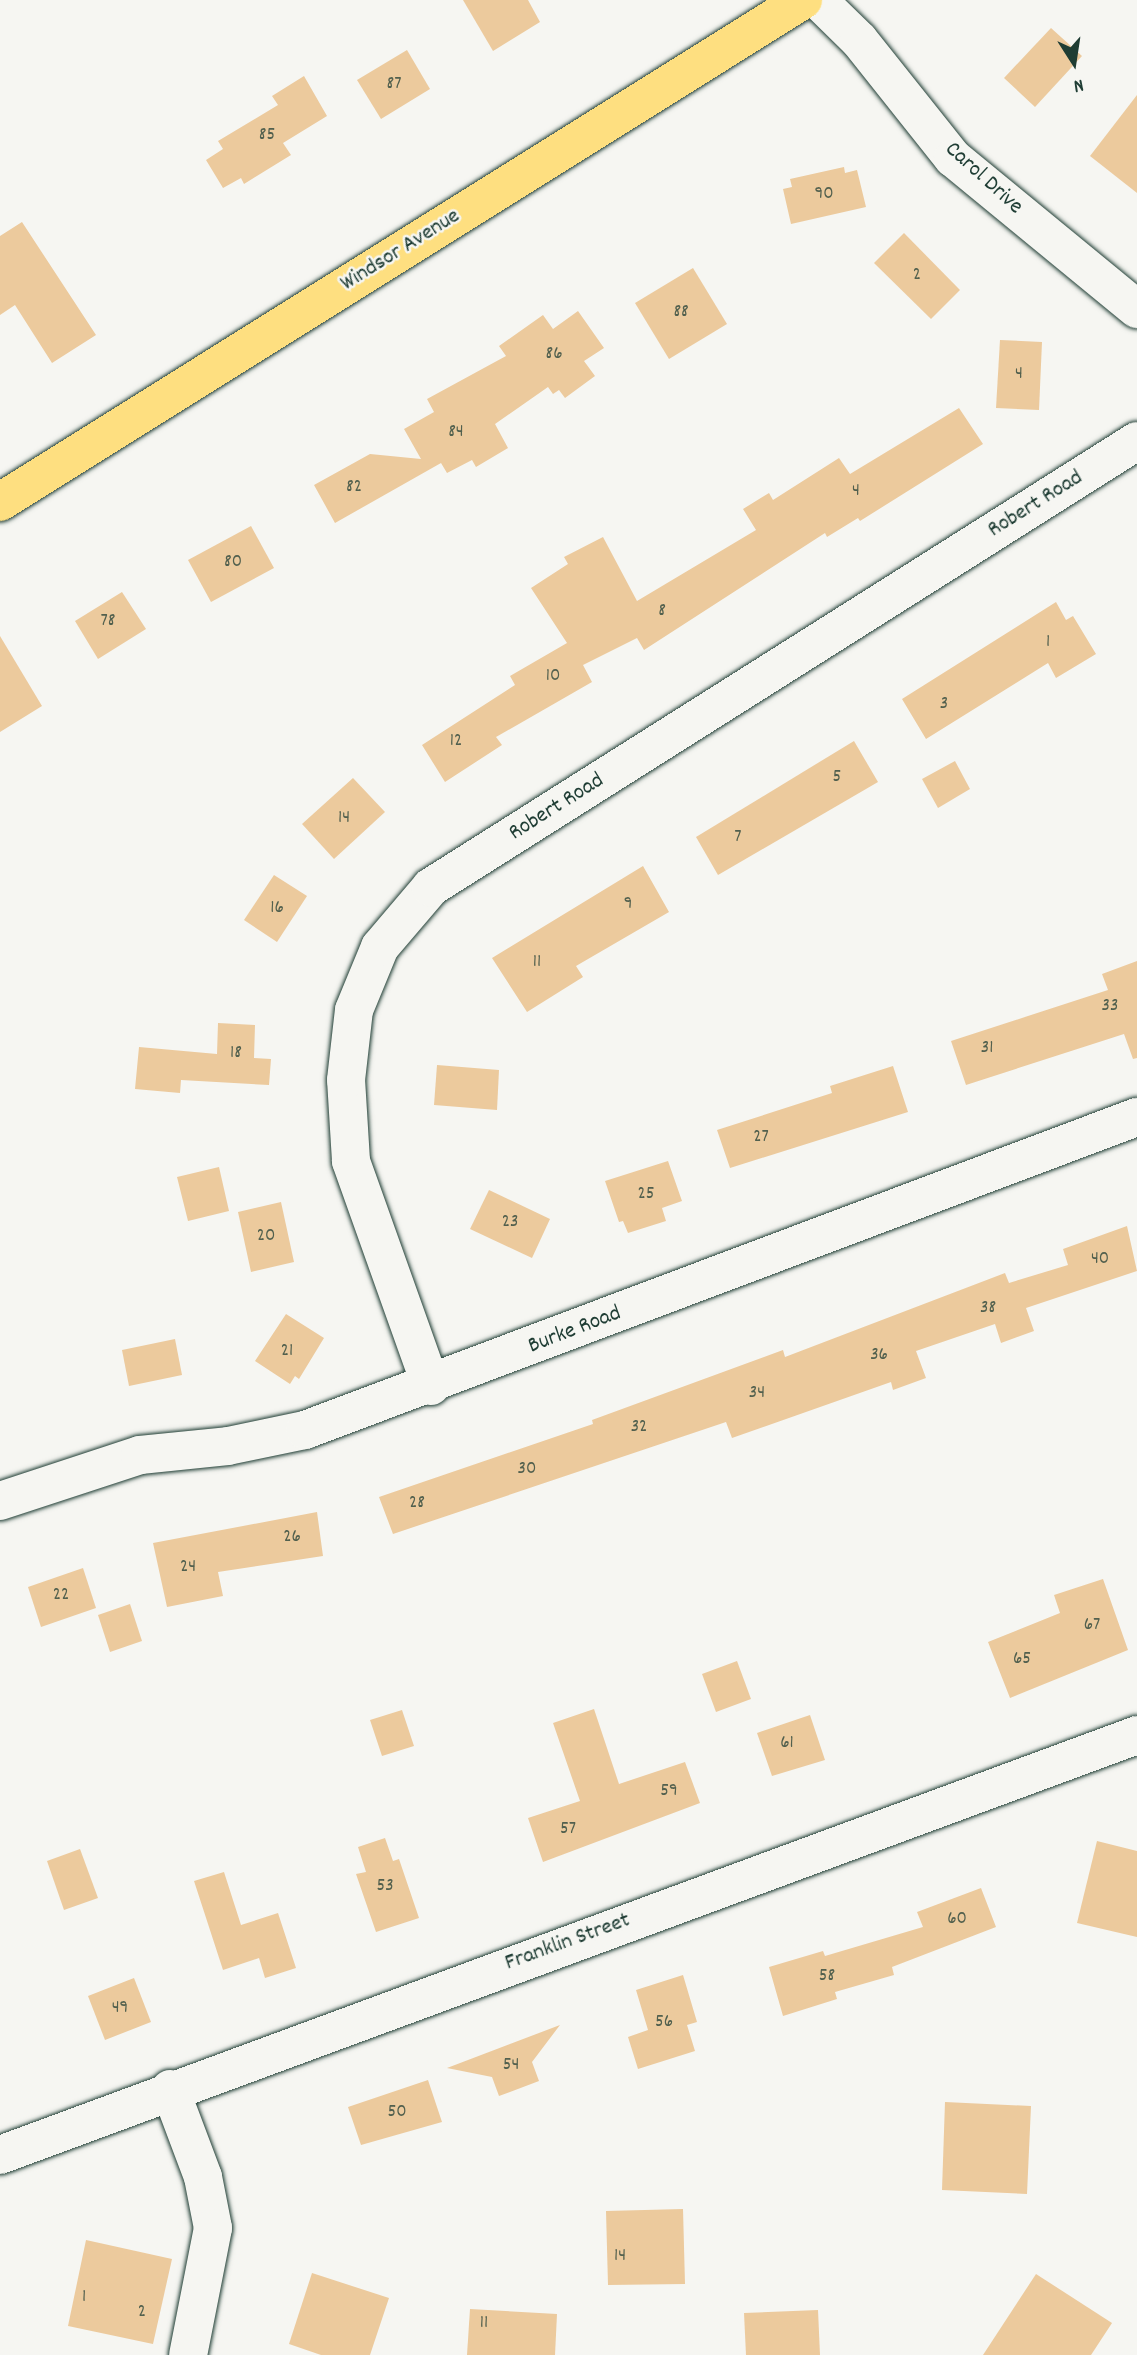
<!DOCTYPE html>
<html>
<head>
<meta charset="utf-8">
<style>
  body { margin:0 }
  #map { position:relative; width:1137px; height:2355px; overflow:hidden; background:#f6f6f2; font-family:Dekko,sans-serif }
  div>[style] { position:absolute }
  .building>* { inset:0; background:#ecca9d }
  .roads { filter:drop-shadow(0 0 2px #1f3d34) drop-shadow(0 0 2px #1f3d34) }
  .minor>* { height:38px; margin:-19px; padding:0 19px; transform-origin:19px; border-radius:19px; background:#f6f6f2 }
  .primary>* { height:38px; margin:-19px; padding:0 19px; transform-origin:19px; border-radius:19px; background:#fedf80 }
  span { translate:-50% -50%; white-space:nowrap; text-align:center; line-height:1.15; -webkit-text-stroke:5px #f6f6f2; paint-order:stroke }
  .number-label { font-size:19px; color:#52604e }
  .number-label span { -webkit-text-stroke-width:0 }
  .street-label { font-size:23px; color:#1f3d34 }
  .north { position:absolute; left:1039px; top:28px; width:70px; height:70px; -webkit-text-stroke:5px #f6f6f2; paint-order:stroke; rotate:168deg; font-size:19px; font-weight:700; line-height:28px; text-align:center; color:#1f3d34 }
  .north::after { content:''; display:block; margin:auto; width:24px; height:32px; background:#1f3d34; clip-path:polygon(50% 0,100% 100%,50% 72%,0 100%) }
</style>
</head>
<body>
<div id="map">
  <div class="building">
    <i style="clip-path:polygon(463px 0,528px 0,540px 22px,493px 51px)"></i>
    <i style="clip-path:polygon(1051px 28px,1082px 56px,1035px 107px,1004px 78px)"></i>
    <i style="clip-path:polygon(407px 50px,430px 89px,381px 119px,357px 80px)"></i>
    <i style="clip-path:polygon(304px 76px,327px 116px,283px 143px,291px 155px,244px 184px,241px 178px,223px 188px,206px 160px,223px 149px,218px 141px,278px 105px,272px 96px)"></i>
    <i style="clip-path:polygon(1137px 95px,1137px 193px,1090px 156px)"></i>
    <i style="clip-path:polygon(844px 167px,845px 173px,857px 170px,866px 207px,791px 224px,783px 189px,792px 187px,790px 179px)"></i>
    <i style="clip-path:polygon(22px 222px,96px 335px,52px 363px,15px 305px,0 315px,0 236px)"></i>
    <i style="clip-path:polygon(904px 233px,960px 290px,931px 319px,874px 263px)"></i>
    <i style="clip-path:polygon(693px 268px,727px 324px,669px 359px,635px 303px)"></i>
    <i style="clip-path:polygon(578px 311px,604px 348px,584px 361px,595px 376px,565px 398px,559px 390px,553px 394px,548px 387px,495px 424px,508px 448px,476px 467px,472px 460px,447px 473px,441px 463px,335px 523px,314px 485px,370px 454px,421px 459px,404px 429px,434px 412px,427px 399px,506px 356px,499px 346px,543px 315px,553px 329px)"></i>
    <i style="clip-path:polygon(1000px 340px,1042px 342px,1039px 410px,996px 408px)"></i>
    <i style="clip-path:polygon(959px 408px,983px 444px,860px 521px,858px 518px,827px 537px,825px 533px,644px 650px,637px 638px,583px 665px,592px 682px,496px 737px,502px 745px,445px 782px,422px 745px,515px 685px,510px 676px,567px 643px,531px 588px,568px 564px,564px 557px,603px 537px,637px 601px,756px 530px,743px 509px,769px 493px,773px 500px,839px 458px,850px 474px)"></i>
    <i style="clip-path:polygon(251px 526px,274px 568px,211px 602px,188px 560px)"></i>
    <i style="clip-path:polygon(122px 592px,146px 629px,98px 659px,75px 621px)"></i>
    <i style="clip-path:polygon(1056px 602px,1066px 620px,1073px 616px,1096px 654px,1056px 678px,1048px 663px,926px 739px,902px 699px)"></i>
    <i style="clip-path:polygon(0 636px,42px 706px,0 732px)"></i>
    <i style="clip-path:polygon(854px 741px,878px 782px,718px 875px,696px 837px)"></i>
    <i style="clip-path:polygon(955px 761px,970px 789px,938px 808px,922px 779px)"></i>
    <i style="clip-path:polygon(353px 778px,385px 812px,334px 859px,302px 824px)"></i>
    <i style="clip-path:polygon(643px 866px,669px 912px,576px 966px,583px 977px,527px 1012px,492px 958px)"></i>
    <i style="clip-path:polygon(274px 875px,307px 896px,277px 942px,244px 920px)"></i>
    <i style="clip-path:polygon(1137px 961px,1137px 1058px,1133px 1059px,1124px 1034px,966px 1085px,951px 1041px,1108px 990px,1102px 974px)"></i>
    <i style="clip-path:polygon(218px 1023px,255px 1025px,254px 1058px,271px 1059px,269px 1085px,181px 1080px,180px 1093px,135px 1089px,139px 1047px,217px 1054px)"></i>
    <i style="clip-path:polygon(437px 1065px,499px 1070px,497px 1110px,434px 1105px)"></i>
    <i style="clip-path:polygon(893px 1066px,908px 1112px,730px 1168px,717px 1130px,832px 1093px,830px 1086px)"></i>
    <i style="clip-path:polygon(668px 1161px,682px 1201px,662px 1208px,666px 1221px,628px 1233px,623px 1221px,619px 1222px,605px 1181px)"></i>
    <i style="clip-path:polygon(219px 1167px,229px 1211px,188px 1221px,177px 1177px)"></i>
    <i style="clip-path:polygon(489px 1190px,550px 1219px,532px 1258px,470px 1229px)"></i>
    <i style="clip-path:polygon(281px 1202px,294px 1262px,251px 1272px,238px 1212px)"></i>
    <i style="clip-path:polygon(1127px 1226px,1137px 1271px,1026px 1308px,1034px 1331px,1001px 1343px,995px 1324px,916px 1351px,926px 1378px,893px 1390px,891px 1382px,732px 1438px,726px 1422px,393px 1534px,379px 1497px,593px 1424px,592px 1420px,783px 1350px,785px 1357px,1005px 1273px,1009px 1283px,1068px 1265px,1063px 1249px)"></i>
    <i style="clip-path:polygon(286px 1314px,324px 1338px,299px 1379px,295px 1376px,290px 1384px,255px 1361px)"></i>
    <i style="clip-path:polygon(175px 1339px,182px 1375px,129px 1386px,122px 1350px)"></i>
    <i style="clip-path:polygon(317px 1512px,323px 1556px,218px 1572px,223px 1596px,167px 1607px,153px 1543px)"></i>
    <i style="clip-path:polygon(83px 1568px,96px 1608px,41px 1627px,28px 1587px)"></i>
    <i style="clip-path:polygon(1103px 1579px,1128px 1650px,1010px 1698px,988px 1642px,1060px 1613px,1054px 1595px)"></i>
    <i style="clip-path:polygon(130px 1604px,142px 1641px,110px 1652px,98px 1615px)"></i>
    <i style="clip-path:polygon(737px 1661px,751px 1699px,716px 1712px,702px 1674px)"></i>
    <i style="clip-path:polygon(594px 1709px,619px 1784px,685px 1762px,700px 1803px,543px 1862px,528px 1818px,580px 1801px,553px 1723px)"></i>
    <i style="clip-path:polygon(402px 1710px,414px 1746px,382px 1756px,370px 1720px)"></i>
    <i style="clip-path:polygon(810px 1715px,825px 1760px,772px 1776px,757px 1733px)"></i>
    <i style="clip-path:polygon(385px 1838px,393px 1861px,399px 1859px,419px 1918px,376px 1932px,356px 1874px,366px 1872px,358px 1847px)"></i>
    <i style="clip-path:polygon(1097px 1841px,1137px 1851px,1137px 1937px,1077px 1923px)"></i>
    <i style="clip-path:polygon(80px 1849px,98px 1898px,64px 1910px,47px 1861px)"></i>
    <i style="clip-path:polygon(224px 1872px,241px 1925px,278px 1913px,296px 1968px,265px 1978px,259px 1958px,223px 1970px,194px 1881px)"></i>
    <i style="clip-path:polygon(981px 1888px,996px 1927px,892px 1967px,894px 1975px,835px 1992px,837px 1999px,783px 2016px,769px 1967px,823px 1951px,825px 1956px,923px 1927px,917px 1912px)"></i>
    <i style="clip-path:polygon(683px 1975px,697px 2022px,687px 2025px,695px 2051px,638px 2069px,628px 2037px,648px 2030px,636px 1990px)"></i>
    <i style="clip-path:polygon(134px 1978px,151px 2022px,105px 2040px,88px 1996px)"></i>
    <i style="clip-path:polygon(560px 2025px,532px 2062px,539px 2081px,499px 2096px,492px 2077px,447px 2068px)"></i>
    <i style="clip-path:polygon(428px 2080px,442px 2122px,361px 2145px,348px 2107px)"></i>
    <i style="clip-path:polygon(945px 2102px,1031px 2106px,1027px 2194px,942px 2190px)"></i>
    <i style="clip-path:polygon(683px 2209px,685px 2284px,608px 2285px,606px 2211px)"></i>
    <i style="clip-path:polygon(86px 2240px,172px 2259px,153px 2344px,68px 2326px)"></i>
    <i style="clip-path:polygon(312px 2273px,389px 2298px,370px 2355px,321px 2355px,289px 2344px)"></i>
    <i style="clip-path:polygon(1036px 2274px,1112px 2323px,1091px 2355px,983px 2355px)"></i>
    <i style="clip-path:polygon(470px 2309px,557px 2314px,555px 2355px,467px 2355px)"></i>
    <i style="clip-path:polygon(818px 2310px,820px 2355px,746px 2355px,744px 2313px)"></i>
  </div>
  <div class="roads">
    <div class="minor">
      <i style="left:818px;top:0;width:57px;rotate:44.3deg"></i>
      <i style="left:859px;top:40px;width:151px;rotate:51.5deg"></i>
      <i style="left:953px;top:158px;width:238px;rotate:39.4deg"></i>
      <i style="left:431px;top:1386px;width:239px;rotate:-109.6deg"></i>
      <i style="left:351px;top:1161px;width:81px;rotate:-93.5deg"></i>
      <i style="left:346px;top:1080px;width:70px;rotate:-83.5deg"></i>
      <i style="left:354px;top:1010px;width:68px;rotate:-67.6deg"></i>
      <i style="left:380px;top:947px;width:79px;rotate:-49.6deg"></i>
      <i style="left:431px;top:887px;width:835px;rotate:-32.28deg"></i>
      <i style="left:0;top:1501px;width:147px;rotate:-18.2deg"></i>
      <i style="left:140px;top:1455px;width:88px;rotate:-5.8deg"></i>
      <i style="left:228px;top:1446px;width:79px;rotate:-11.7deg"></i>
      <i style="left:305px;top:1430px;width:889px;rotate:-20.62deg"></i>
      <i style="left:170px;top:2089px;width:94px;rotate:69.4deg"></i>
      <i style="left:203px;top:2177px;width:52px;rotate:78.9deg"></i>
      <i style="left:213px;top:2228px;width:129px;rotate:101.1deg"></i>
      <i style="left:0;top:2155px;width:1212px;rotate:-20.27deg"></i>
    </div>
    <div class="primary">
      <i style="left:0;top:502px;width:947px;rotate:-32.01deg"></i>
    </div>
  </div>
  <div class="number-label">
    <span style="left:394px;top:85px">87</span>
    <span style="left:267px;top:136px">85</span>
    <span style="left:824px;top:195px">90</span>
    <span style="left:917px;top:276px">2</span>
    <span style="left:681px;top:313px">88</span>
    <span style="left:554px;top:355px">86</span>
    <span style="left:1019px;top:375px">4</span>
    <span style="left:456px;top:433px">84</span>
    <span style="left:354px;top:488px">82</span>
    <span style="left:856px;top:492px">4</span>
    <span style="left:233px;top:563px">80</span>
    <span style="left:662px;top:612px">8</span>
    <span style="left:108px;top:622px">78</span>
    <span style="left:1048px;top:643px">1</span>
    <span style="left:553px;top:677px">10</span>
    <span style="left:944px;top:705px">3</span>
    <span style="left:456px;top:742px">12</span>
    <span style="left:837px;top:778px">5</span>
    <span style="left:344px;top:819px">14</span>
    <span style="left:738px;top:838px">7</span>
    <span style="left:628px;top:905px">9</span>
    <span style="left:277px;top:909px">16</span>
    <span style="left:537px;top:963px">11</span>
    <span style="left:1110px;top:1007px">33</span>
    <span style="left:987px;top:1049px">31</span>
    <span style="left:236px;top:1054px">18</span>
    <span style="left:761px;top:1138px">27</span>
    <span style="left:646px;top:1195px">25</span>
    <span style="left:510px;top:1223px">23</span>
    <span style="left:266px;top:1237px">20</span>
    <span style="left:1100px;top:1260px">40</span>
    <span style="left:988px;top:1309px">38</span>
    <span style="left:287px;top:1352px">21</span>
    <span style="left:879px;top:1356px">36</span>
    <span style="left:757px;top:1394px">34</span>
    <span style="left:639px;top:1428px">32</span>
    <span style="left:527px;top:1470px">30</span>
    <span style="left:417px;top:1504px">28</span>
    <span style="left:292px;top:1538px">26</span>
    <span style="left:188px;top:1568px">24</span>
    <span style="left:61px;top:1596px">22</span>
    <span style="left:1092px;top:1626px">67</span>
    <span style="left:1022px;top:1660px">65</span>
    <span style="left:787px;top:1744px">61</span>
    <span style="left:669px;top:1792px">59</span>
    <span style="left:568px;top:1830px">57</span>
    <span style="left:385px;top:1887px">53</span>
    <span style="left:957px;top:1920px">60</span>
    <span style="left:827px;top:1977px">58</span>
    <span style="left:120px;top:2009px">49</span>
    <span style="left:664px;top:2023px">56</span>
    <span style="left:511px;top:2066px">54</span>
    <span style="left:397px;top:2113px">50</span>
    <span style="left:620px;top:2257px">14</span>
    <span style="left:84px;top:2298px">1</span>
    <span style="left:142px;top:2313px">2</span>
    <span style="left:484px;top:2324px">11</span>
  </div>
  <div class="street-label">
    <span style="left:983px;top:179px;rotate:42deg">Carol Drive</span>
    <span style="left:401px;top:251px;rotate:-32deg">Windsor Avenue</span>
    <span style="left:1036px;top:505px;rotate:-32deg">Robert Road</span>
    <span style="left:557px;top:808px;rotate:-32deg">Robert Road</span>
    <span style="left:575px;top:1331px;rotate:-21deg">Burke Road</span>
    <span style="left:568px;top:1943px;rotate:-20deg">Franklin Street</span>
  </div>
  <div class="north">N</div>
</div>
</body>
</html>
